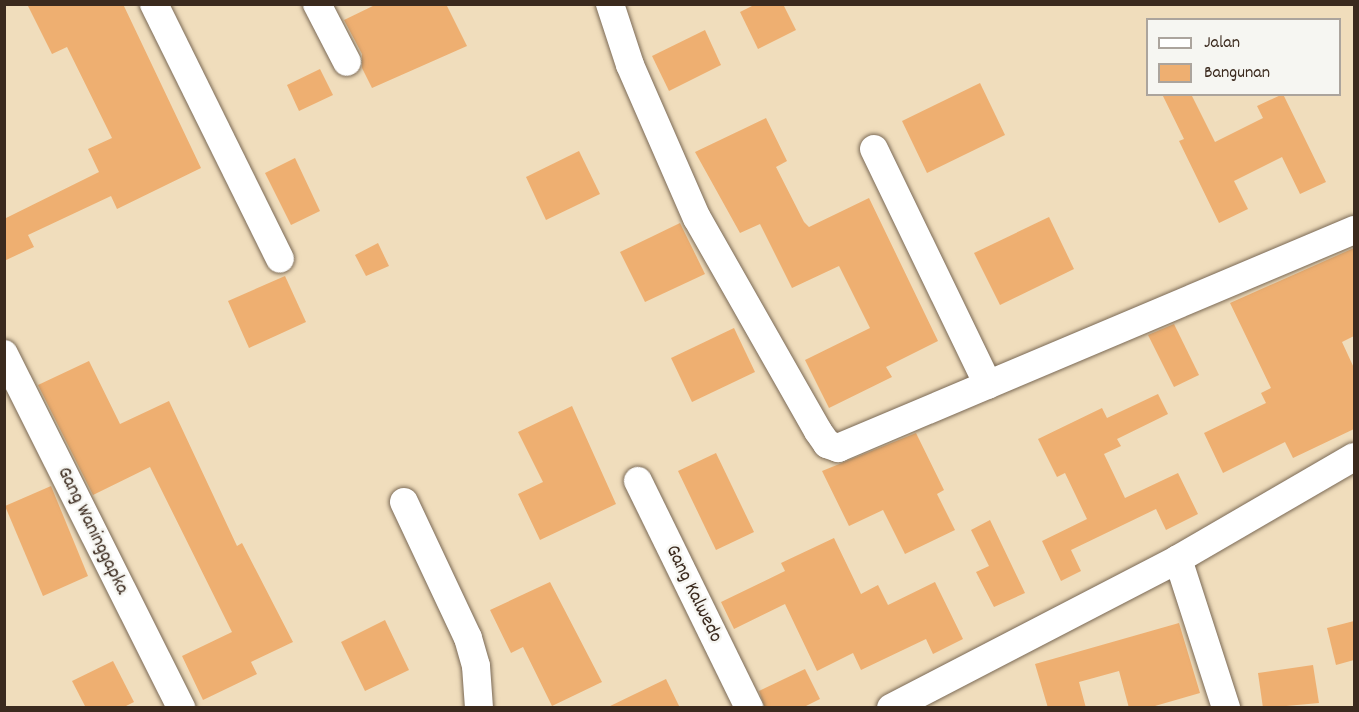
<!DOCTYPE html>
<html>
<head>
<meta charset="utf-8">
<style>
  body { margin:0 }
  #map { position:relative; width:1359px; height:712px; overflow:hidden; background:#f0ddbc; font-family:Dekko,sans-serif }
  div>[style] { position:absolute }
  .building>* { inset:0; background:#eeaf71 }
  .roads { filter:drop-shadow(0 0 2px #7a6955) drop-shadow(0 0 2px #7a6955) }
  .street>* { height:28px; margin:-14px; padding:0 14px; transform-origin:14px; border-radius:14px; background:#fff }
  span { translate:-50% -50%; white-space:nowrap; text-align:center; line-height:1.15; -webkit-text-stroke:5px #f6f6f2; paint-order:stroke }
  .street-label { font-size:20px; color:#3b2a1e }
  .frame { position:absolute; inset:0; border:6px solid #3b2a1e; pointer-events:none }
  .legend { position:absolute; left:1146px; top:18px; width:195px; height:78px; box-sizing:border-box; background:#f6f6f2; border:2px solid #aba49d; margin:0; padding:8px 10px; list-style:none; font-size:18px; color:#3b2a1e }
  .legend li { display:flex; align-items:center; gap:12px; height:30px }
  .legend b { width:30px; border:2px solid #aba49d }
</style>
</head>
<body>
<div id="map">
  <div class="building">
    <i style="clip-path:polygon(27px 4px,123px 4px,201px 168px,117px 209px,111px 196px,28px 235px,34px 247px,4px 261px,4px 219px,99px 172px,88px 149px,112px 138px,67px 47px,52px 54px)"></i>
    <i style="clip-path:polygon(377px 4px,446px 4px,467px 46px,372px 88px,362px 68px,362px 54px,344px 20px)"></i>
    <i style="clip-path:polygon(756px 4px,783px 4px,796px 30px,758px 49px,740px 12px)"></i>
    <i style="clip-path:polygon(705px 30px,721px 65px,669px 91px,652px 56px)"></i>
    <i style="clip-path:polygon(320px 69px,333px 95px,299px 111px,287px 85px)"></i>
    <i style="clip-path:polygon(980px 83px,1005px 135px,927px 173px,902px 121px)"></i>
    <i style="clip-path:polygon(1162px 94px,1191px 94px,1215px 142px,1263px 118px,1257px 106px,1283px 94px,1326px 182px,1300px 194px,1282px 157px,1234px 181px,1248px 209px,1219px 223px,1179px 141px,1184px 139px)"></i>
    <i style="clip-path:polygon(766px 118px,787px 161px,776px 167px,804px 222px,809px 227px,869px 198px,938px 341px,886px 367px,892px 377px,829px 408px,805px 360px,870px 328px,839px 266px,792px 288px,760px 224px,740px 233px,695px 152px)"></i>
    <i style="clip-path:polygon(579px 151px,600px 194px,546px 220px,526px 177px)"></i>
    <i style="clip-path:polygon(295px 158px,320px 211px,291px 225px,265px 173px)"></i>
    <i style="clip-path:polygon(1049px 217px,1074px 269px,1000px 305px,974px 253px)"></i>
    <i style="clip-path:polygon(680px 223px,705px 274px,645px 302px,620px 252px)"></i>
    <i style="clip-path:polygon(378px 243px,389px 266px,366px 276px,355px 255px)"></i>
    <i style="clip-path:polygon(1354px 248px,1354px 336px,1342px 342px,1354px 368px,1354px 429px,1293px 458px,1285px 442px,1223px 473px,1204px 433px,1266px 403px,1261px 393px,1271px 388px,1230px 303px)"></i>
    <i style="clip-path:polygon(285px 276px,306px 322px,249px 348px,228px 301px)"></i>
    <i style="clip-path:polygon(1174px 324px,1199px 375px,1174px 387px,1148px 335px)"></i>
    <i style="clip-path:polygon(734px 328px,755px 372px,692px 402px,671px 358px)"></i>
    <i style="clip-path:polygon(89px 361px,120px 424px,169px 401px,237px 546px,242px 543px,293px 642px,251px 662px,257px 674px,203px 700px,182px 656px,232px 632px,150px 467px,93px 495px,38px 385px)"></i>
    <i style="clip-path:polygon(1158px 394px,1168px 414px,1117px 439px,1121px 446px,1104px 454px,1125px 498px,1178px 473px,1198px 514px,1166px 530px,1156px 509px,1071px 550px,1081px 571px,1061px 581px,1042px 541px,1087px 519px,1065px 473px,1057px 477px,1038px 439px,1102px 408px,1107px 418px)"></i>
    <i style="clip-path:polygon(572px 406px,616px 504px,540px 540px,518px 494px,543px 482px,518px 432px)"></i>
    <i style="clip-path:polygon(916px 433px,944px 490px,937px 494px,955px 530px,905px 554px,883px 510px,849px 526px,822px 471px)"></i>
    <i style="clip-path:polygon(716px 453px,754px 532px,716px 550px,678px 471px)"></i>
    <i style="clip-path:polygon(51px 486px,88px 576px,43px 596px,5px 506px)"></i>
    <i style="clip-path:polygon(990px 520px,1025px 593px,994px 607px,976px 572px,989px 566px,971px 530px)"></i>
    <i style="clip-path:polygon(834px 538px,861px 594px,878px 585px,888px 605px,935px 582px,963px 639px,933px 654px,926px 639px,861px 670px,853px 653px,817px 671px,785px 604px,734px 629px,721px 602px,785px 571px,781px 563px)"></i>
    <i style="clip-path:polygon(550px 582px,602px 682px,552px 706px,523px 647px,511px 653px,490px 610px)"></i>
    <i style="clip-path:polygon(385px 620px,409px 670px,365px 691px,341px 642px)"></i>
    <i style="clip-path:polygon(1354px 621px,1354px 660px,1336px 665px,1327px 628px)"></i>
    <i style="clip-path:polygon(1179px 623px,1200px 693px,1148px 708px,1129px 708px,1119px 671px,1079px 682px,1086px 708px,1048px 708px,1035px 664px)"></i>
    <i style="clip-path:polygon(113px 661px,134px 702px,122px 708px,86px 708px,72px 681px)"></i>
    <i style="clip-path:polygon(1313px 665px,1319px 703px,1263px 708px,1258px 673px)"></i>
    <i style="clip-path:polygon(805px 669px,820px 699px,802px 708px,765px 708px,759px 691px)"></i>
    <i style="clip-path:polygon(666px 679px,680px 708px,606px 708px)"></i>
  </div>
  <div class="roads">
    <div class="street">
      <i style="left:154px;top:4px;width:284px;rotate:63.7deg"></i>
      <i style="left:317px;top:4px;width:65px;rotate:62.7deg"></i>
      <i style="left:610px;top:4px;width:64px;rotate:71.8deg"></i>
      <i style="left:630px;top:65px;width:167px;rotate:66.4deg"></i>
      <i style="left:697px;top:218px;width:245px;rotate:60.4deg"></i>
      <i style="left:818px;top:431px;width:16px;rotate:55deg"></i>
      <i style="left:827px;top:444px;width:12px;rotate:20deg"></i>
      <i style="left:838px;top:448px;width:560px;rotate:-22.9deg"></i>
      <i style="left:874px;top:149px;width:262px;rotate:64.2deg"></i>
      <i style="left:4px;top:354px;width:396px;rotate:63.4deg"></i>
      <i style="left:638px;top:481px;width:253px;rotate:63.9deg"></i>
      <i style="left:404px;top:502px;width:150px;rotate:64.8deg"></i>
      <i style="left:468px;top:638px;width:29px;rotate:74deg"></i>
      <i style="left:476px;top:666px;width:42px;rotate:85.9deg"></i>
      <i style="left:1178px;top:559px;width:157px;rotate:72.1deg"></i>
      <i style="left:891px;top:708px;width:323px;rotate:-27.4deg"></i>
      <i style="left:1178px;top:559px;width:203px;rotate:-30.1deg"></i>
    </div>
  </div>
  <div class="street-label">
    <span style="left:92px;top:531px;rotate:64deg">Gang Waninggapka</span>
    <span style="left:693px;top:594px;rotate:64deg">Gang Kalwedo</span>
  </div>
  <div class="frame"></div>
  <ul class="legend">
  <li><b style="height:8px;background:#fff"></b>Jalan</li>
  <li><b style="height:16px;background:#eeaf71"></b>Bangunan</li>
  </ul>
</div>
</body>
</html>
